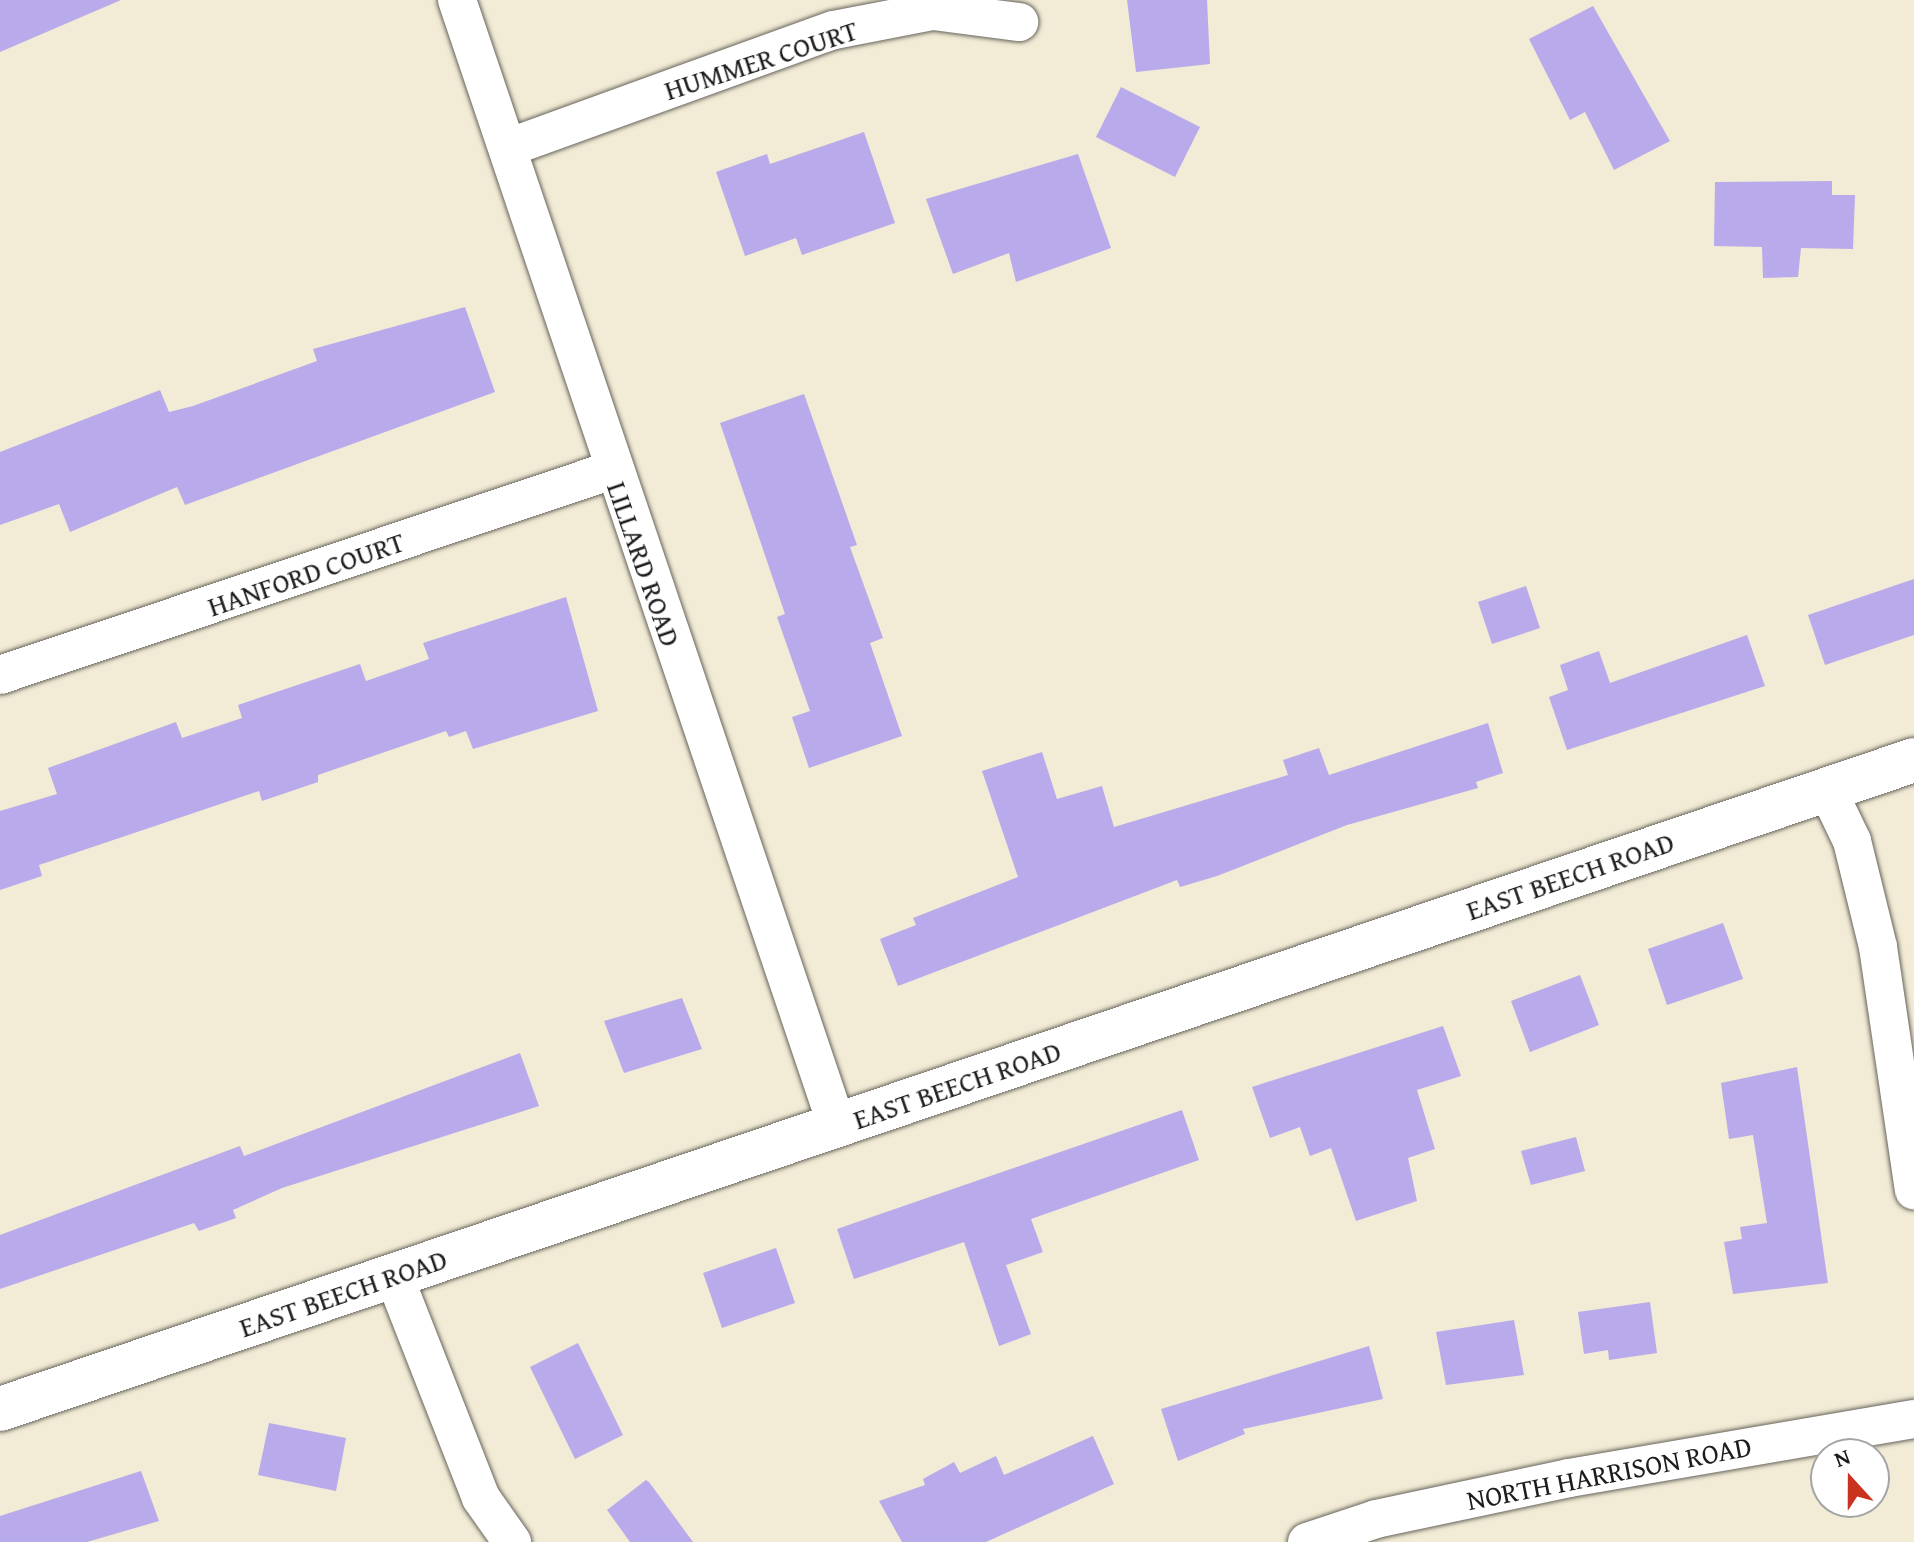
<!DOCTYPE html>
<html>
<head>
<meta charset="utf-8">
<style>
  body { margin:0 }
  #map { position:relative; width:1914px; height:1542px; overflow:hidden; background:#f2ebd5; font-family:"Gentium Book Plus",serif }
  div>[style] { position:absolute }
  .building>* { inset:0; background:#b9aaeb }
  .roads { filter:drop-shadow(0 0 2px #67645d) drop-shadow(0 0 2px #67645d) }
  .minor>* { height:38px; margin:-19px; padding:0 19px; transform-origin:19px; border-radius:19px; background:#fff }
  .tertiary>* { height:44px; margin:-22px; padding:0 22px; transform-origin:22px; border-radius:22px; background:#fff }
  span { translate:-50% -50%; white-space:nowrap; text-align:center; line-height:1.15; -webkit-text-stroke:6px #fff; paint-order:stroke }
  .street-label { font-size:28px; color:#1c1c1c }
  .north { position:absolute; left:1810px; top:1438px; width:80px; height:80px; box-sizing:border-box; background:#fff; border:2px solid #a4a4a4; border-radius:50%; rotate:339deg; font-size:22px; font-weight:700; line-height:32px; text-align:center; color:#1c1c1c }
  .north::after { content:''; display:block; margin:auto; width:28px; height:36px; background:#c8321e; clip-path:polygon(50% 0,100% 100%,50% 72%,0 100%) }
</style>
</head>
<body>
<div id="map">
  <div class="building">
    <i style="clip-path:polygon(0 0,121px 0,0 52px)"></i>
    <i style="clip-path:polygon(1127px 0,1207px 0,1210px 64px,1136px 72px)"></i>
    <i style="clip-path:polygon(1593px 6px,1670px 141px,1614px 170px,1585px 112px,1570px 120px,1529px 39px)"></i>
    <i style="clip-path:polygon(1121px 87px,1200px 127px,1175px 177px,1096px 137px)"></i>
    <i style="clip-path:polygon(864px 132px,895px 223px,802px 255px,796px 238px,745px 256px,716px 172px,767px 154px,770px 164px)"></i>
    <i style="clip-path:polygon(1078px 154px,1111px 248px,1016px 282px,1009px 253px,953px 274px,926px 199px)"></i>
    <i style="clip-path:polygon(1832px 181px,1832px 195px,1855px 195px,1853px 249px,1801px 248px,1798px 277px,1763px 278px,1762px 247px,1714px 246px,1715px 182px)"></i>
    <i style="clip-path:polygon(465px 307px,495px 392px,185px 505px,177px 487px,70px 532px,59px 504px,0 525px,0 452px,160px 390px,169px 412px,193px 406px,317px 361px,313px 349px)"></i>
    <i style="clip-path:polygon(804px 394px,857px 545px,850px 547px,883px 638px,870px 643px,902px 736px,809px 768px,792px 717px,810px 711px,777px 617px,785px 614px,720px 423px)"></i>
    <i style="clip-path:polygon(1914px 579px,1914px 635px,1825px 665px,1808px 615px)"></i>
    <i style="clip-path:polygon(1526px 586px,1540px 628px,1492px 644px,1478px 602px)"></i>
    <i style="clip-path:polygon(566px 597px,598px 711px,473px 749px,466px 731px,449px 737px,446px 731px,318px 775px,318px 782px,262px 801px,259px 791px,39px 865px,42px 876px,0 890px,0 811px,57px 794px,48px 768px,176px 722px,182px 738px,242px 718px,238px 705px,360px 664px,366px 681px,429px 659px,423px 643px)"></i>
    <i style="clip-path:polygon(1747px 635px,1765px 686px,1567px 750px,1549px 697px,1568px 690px,1560px 665px,1599px 651px,1610px 683px)"></i>
    <i style="clip-path:polygon(1488px 723px,1503px 773px,1476px 782px,1478px 788px,1347px 825px,1217px 876px,1180px 887px,1177px 880px,898px 986px,880px 939px,916px 925px,913px 918px,1018px 877px,982px 771px,1042px 752px,1057px 799px,1102px 786px,1114px 827px,1288px 775px,1283px 760px,1319px 748px,1329px 775px)"></i>
    <i style="clip-path:polygon(1723px 923px,1743px 979px,1667px 1005px,1648px 949px)"></i>
    <i style="clip-path:polygon(1580px 975px,1599px 1025px,1530px 1052px,1511px 1001px)"></i>
    <i style="clip-path:polygon(682px 998px,702px 1049px,624px 1073px,604px 1021px)"></i>
    <i style="clip-path:polygon(1443px 1026px,1461px 1076px,1417px 1090px,1435px 1149px,1408px 1158px,1417px 1201px,1356px 1221px,1331px 1148px,1310px 1156px,1300px 1127px,1270px 1138px,1252px 1087px)"></i>
    <i style="clip-path:polygon(520px 1053px,539px 1106px,282px 1188px,233px 1210px,236px 1218px,199px 1231px,194px 1223px,0 1289px,0 1235px,240px 1146px,244px 1156px)"></i>
    <i style="clip-path:polygon(1797px 1067px,1828px 1283px,1733px 1294px,1724px 1242px,1742px 1239px,1740px 1227px,1767px 1223px,1753px 1135px,1729px 1139px,1721px 1083px)"></i>
    <i style="clip-path:polygon(1182px 1110px,1199px 1160px,1031px 1219px,1043px 1252px,1006px 1265px,1031px 1334px,999px 1346px,964px 1242px,854px 1279px,837px 1229px)"></i>
    <i style="clip-path:polygon(1576px 1137px,1585px 1171px,1531px 1185px,1521px 1151px)"></i>
    <i style="clip-path:polygon(776px 1248px,795px 1303px,722px 1328px,703px 1273px)"></i>
    <i style="clip-path:polygon(1650px 1302px,1657px 1353px,1609px 1360px,1608px 1350px,1584px 1354px,1578px 1312px)"></i>
    <i style="clip-path:polygon(1514px 1320px,1524px 1375px,1446px 1385px,1436px 1332px)"></i>
    <i style="clip-path:polygon(578px 1343px,623px 1435px,575px 1459px,530px 1367px)"></i>
    <i style="clip-path:polygon(1369px 1346px,1383px 1399px,1243px 1429px,1245px 1434px,1178px 1461px,1161px 1409px)"></i>
    <i style="clip-path:polygon(269px 1423px,346px 1438px,336px 1491px,258px 1475px)"></i>
    <i style="clip-path:polygon(1093px 1436px,1114px 1484px,986px 1542px,902px 1542px,879px 1501px,925px 1485px,923px 1479px,954px 1462px,960px 1473px,996px 1456px,1004px 1475px)"></i>
    <i style="clip-path:polygon(141px 1471px,159px 1521px,87px 1542px,0 1542px,0 1516px)"></i>
    <i style="clip-path:polygon(646px 1480px,649px 1482px,693px 1542px,630px 1542px,607px 1510px)"></i>
  </div>
  <div class="roads">
    <div class="minor">
      <i style="left:457px;top:0;width:1188px;rotate:71.35deg"></i>
      <i style="left:510px;top:147px;width:344px;rotate:-19.9deg"></i>
      <i style="left:834px;top:30px;width:101px;rotate:-10.9deg"></i>
      <i style="left:933px;top:11px;width:87px;rotate:7.3deg"></i>
      <i style="left:0;top:675px;width:645px;rotate:-18.52deg"></i>
      <i style="left:1827px;top:789px;width:58px;rotate:64.3deg"></i>
      <i style="left:1852px;top:841px;width:109px;rotate:76.2deg"></i>
      <i style="left:1878px;top:947px;width:246px;rotate:81.6deg"></i>
      <i style="left:394px;top:1276px;width:238px;rotate:68.6deg"></i>
      <i style="left:481px;top:1498px;width:54px;rotate:54.8deg"></i>
      <i style="left:1307px;top:1542px;width:73px;rotate:-18.4deg"></i>
      <i style="left:1376px;top:1519px;width:197px;rotate:-12deg"></i>
      <i style="left:1569px;top:1478px;width:350px;rotate:-9.7deg"></i>
    </div>
    <div class="tertiary">
      <i style="left:0;top:1409px;width:2021px;rotate:-18.73deg"></i>
    </div>
  </div>
  <div class="street-label">
    <span style="left:761px;top:60px;rotate:-18deg">HUMMER COURT</span>
    <span style="left:644px;top:564px;rotate:71deg">LILLARD ROAD</span>
    <span style="left:306px;top:574px;rotate:-19deg">HANFORD COURT</span>
    <span style="left:1570px;top:876px;rotate:-19deg">EAST BEECH ROAD</span>
    <span style="left:957px;top:1085px;rotate:-19deg">EAST BEECH ROAD</span>
    <span style="left:343px;top:1293px;rotate:-19deg">EAST BEECH ROAD</span>
    <span style="left:1609px;top:1473px;rotate:-11deg">NORTH HARRISON ROAD</span>
  </div>
  <div class="north">N</div>
</div>
</body>
</html>
